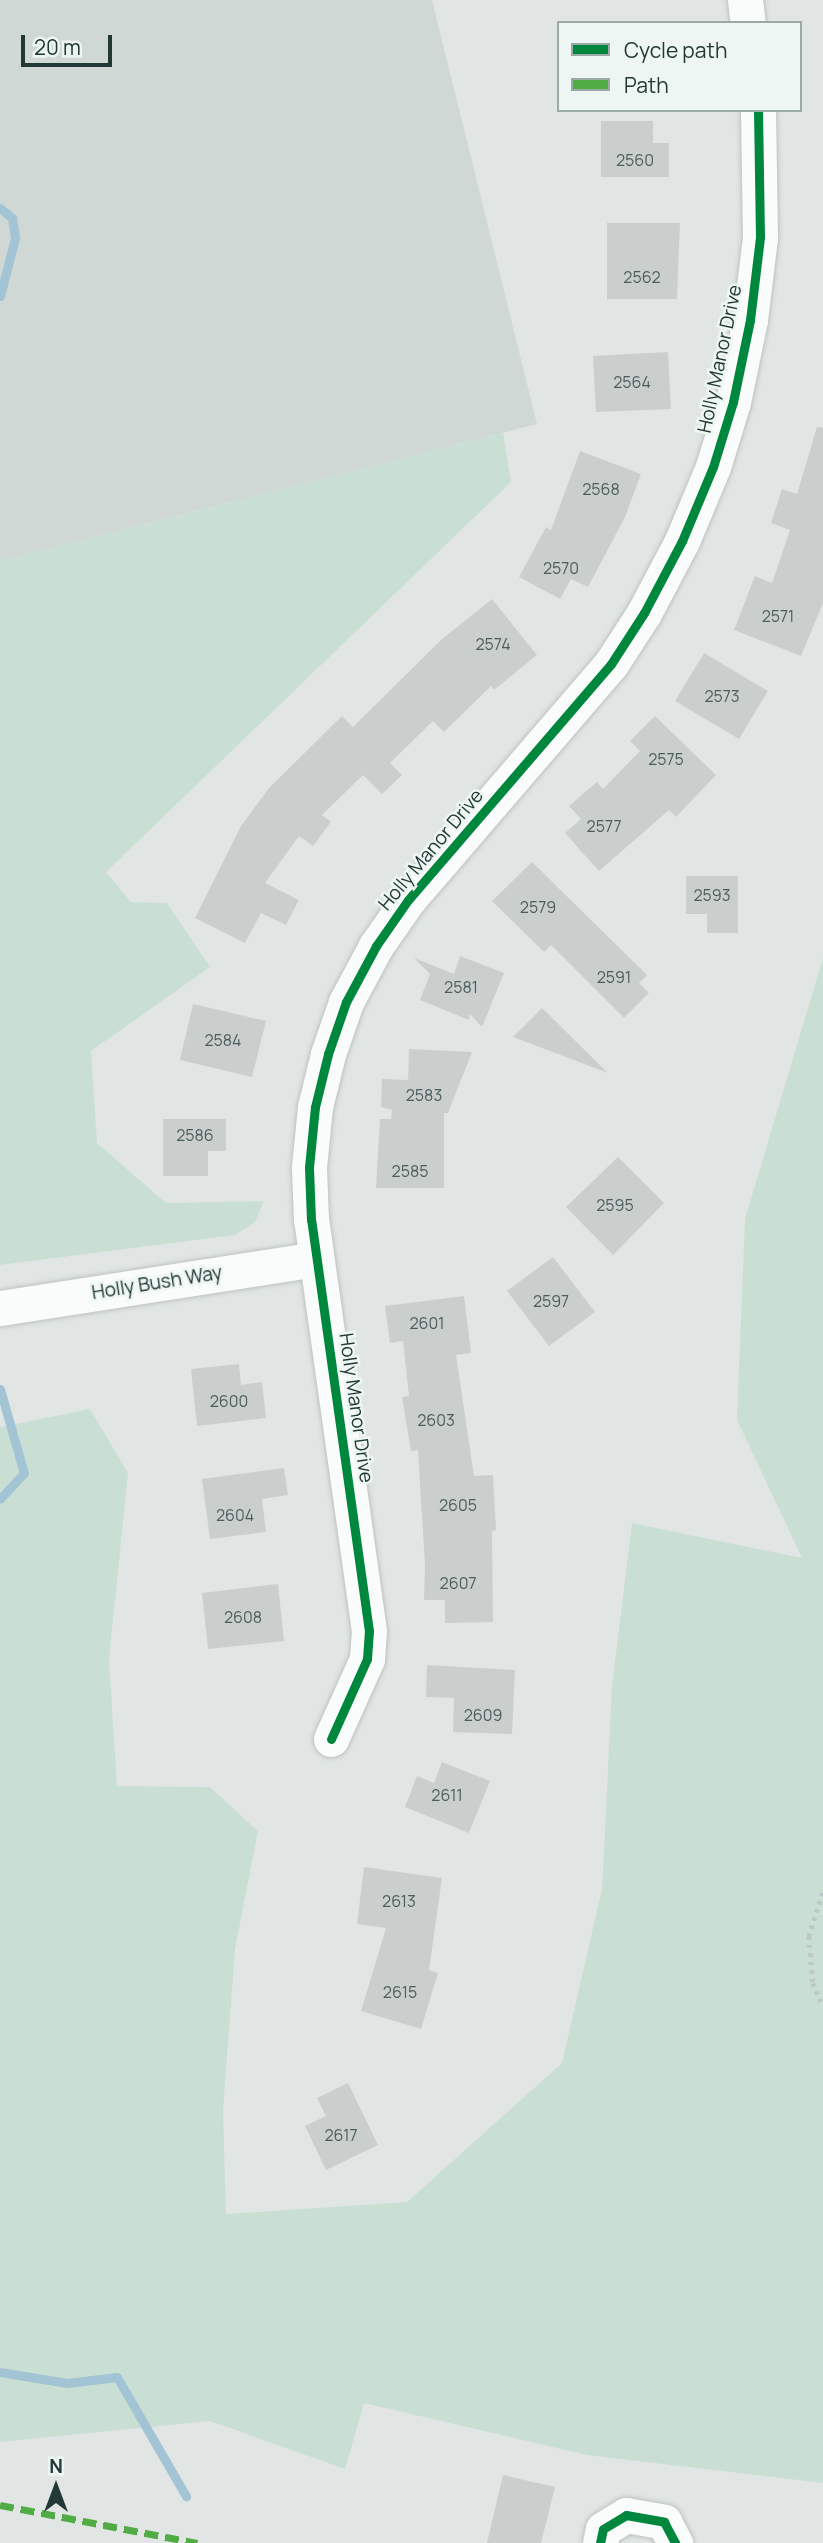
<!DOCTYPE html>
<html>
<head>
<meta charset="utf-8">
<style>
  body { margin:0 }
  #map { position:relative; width:823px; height:2543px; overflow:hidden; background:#e1e6e5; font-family:Manrope,sans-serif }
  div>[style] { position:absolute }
  .built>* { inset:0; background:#cfd8d5 }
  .green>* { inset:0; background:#cadfd4 }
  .stream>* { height:9px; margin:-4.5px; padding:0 4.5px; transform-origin:4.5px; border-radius:4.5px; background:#a3c4d4 }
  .building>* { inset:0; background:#cacfce }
  .path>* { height:4.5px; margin-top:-2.25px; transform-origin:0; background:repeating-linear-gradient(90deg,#bfc6c6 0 3.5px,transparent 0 8.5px) }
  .roads { filter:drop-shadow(0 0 2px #bec3c2) drop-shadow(0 0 2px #bec3c2) }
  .minor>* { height:35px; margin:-17.5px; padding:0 17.5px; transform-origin:17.5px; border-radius:17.5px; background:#fafbfb }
  .quiet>* { height:7px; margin-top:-3.5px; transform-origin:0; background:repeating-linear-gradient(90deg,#52ac45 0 14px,transparent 0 21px) }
  .cycleway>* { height:9px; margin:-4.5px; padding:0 4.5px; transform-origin:4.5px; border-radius:4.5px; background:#00873e }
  span { translate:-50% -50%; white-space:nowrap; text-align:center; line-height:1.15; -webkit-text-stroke:5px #eef6f3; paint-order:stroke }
  .number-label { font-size:16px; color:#4c5e5c }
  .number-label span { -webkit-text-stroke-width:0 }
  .street-label { font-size:19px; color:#213835 }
  .legend { position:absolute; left:557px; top:21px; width:245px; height:91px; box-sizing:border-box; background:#eef6f3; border:2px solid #9caaa7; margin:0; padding:9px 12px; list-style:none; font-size:21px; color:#213835 }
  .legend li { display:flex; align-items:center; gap:14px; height:35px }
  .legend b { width:35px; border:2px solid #9caaa7 }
  .north { position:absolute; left:21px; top:2452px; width:70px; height:70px; -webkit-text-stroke:5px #eef6f3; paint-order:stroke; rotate:0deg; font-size:19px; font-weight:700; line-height:28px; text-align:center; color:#213835 }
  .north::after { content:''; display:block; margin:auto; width:24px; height:32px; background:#213835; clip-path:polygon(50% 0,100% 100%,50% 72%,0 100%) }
  .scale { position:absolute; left:21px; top:35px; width:91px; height:32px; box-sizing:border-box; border:4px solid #213835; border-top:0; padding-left:9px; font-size:21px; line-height:24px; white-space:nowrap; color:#213835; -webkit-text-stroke:5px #eef6f3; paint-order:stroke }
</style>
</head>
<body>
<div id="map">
  <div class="built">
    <i style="clip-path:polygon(0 0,432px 0,537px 424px,0 561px)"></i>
  </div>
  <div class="green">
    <i style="clip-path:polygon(503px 433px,511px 482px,106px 872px,131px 902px,167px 903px,210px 967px,91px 1051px,97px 1143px,166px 1203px,264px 1201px,255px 1222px,235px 1235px,0 1265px,0 561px)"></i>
    <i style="clip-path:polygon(823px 958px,823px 2483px,587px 2455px,364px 2403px,345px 2469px,210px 2421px,0 2442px,0 1427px,90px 1409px,128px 1473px,109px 1659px,117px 1786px,210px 1787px,258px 1831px,235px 1949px,223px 2111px,226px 2214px,407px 2202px,562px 2063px,602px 1889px,612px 1687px,632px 1523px,802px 1558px,737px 1420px,745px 1219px)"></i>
  </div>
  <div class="stream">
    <i style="left:0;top:208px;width:16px;rotate:40deg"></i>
    <i style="left:12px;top:218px;width:20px;rotate:81deg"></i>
    <i style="left:15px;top:238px;width:60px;rotate:104.5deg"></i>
    <i style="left:0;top:1389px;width:87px;rotate:74.1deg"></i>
    <i style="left:24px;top:1473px;width:35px;rotate:133deg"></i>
    <i style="left:0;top:2372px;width:68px;rotate:9.3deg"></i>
    <i style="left:67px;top:2383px;width:50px;rotate:-6.8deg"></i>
    <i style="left:117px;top:2377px;width:138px;rotate:59.9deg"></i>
  </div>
  <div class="building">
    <i style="clip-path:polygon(601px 121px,653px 121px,653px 143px,669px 143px,669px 177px,601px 177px)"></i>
    <i style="clip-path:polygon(607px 223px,680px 223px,677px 299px,607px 299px)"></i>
    <i style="clip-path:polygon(668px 352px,671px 409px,596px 412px,593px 356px)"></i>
    <i style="clip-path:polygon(817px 427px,823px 428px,823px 603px,801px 656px,734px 630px,755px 576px,772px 583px,790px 530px,771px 523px,782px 489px,797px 494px)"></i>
    <i style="clip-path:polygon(580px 451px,641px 474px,625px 517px,588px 587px,571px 579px,560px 599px,519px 577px,546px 527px,551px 530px)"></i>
    <i style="clip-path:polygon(492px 599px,537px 655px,494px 690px,491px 686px,444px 732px,433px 721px,390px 763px,402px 775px,382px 794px,363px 775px,322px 815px,331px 822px,313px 846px,299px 836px,265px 883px,299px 900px,286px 925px,261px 913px,245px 943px,195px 918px,241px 826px,269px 788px,342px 716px,353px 727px,441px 640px)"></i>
    <i style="clip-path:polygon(704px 653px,768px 691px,739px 739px,675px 701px)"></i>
    <i style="clip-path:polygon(655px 716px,716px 775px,676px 817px,669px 810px,599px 871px,565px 833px,581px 819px,569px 806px,597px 782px,603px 789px,640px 751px,630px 741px)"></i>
    <i style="clip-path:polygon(532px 862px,647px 975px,639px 983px,649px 993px,624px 1018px,551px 945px,544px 952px,492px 901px)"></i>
    <i style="clip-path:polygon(686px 876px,738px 876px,738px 933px,707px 933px,707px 914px,686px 914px)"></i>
    <i style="clip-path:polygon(460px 956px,504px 973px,482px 1027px,470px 1014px,469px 1020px,420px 1000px,430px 974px,414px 958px,454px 974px)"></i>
    <i style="clip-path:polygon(193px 1004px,266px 1021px,252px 1077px,180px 1060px)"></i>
    <i style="clip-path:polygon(542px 1008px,608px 1073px,513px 1037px)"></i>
    <i style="clip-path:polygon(409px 1049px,472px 1052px,448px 1113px,444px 1113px,444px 1188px,376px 1188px,380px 1119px,391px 1119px,392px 1110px,381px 1107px,382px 1079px,408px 1080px)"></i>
    <i style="clip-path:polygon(163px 1119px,226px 1119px,226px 1151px,208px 1151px,208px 1176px,163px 1176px)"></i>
    <i style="clip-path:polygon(618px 1157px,664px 1203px,613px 1255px,566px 1207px)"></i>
    <i style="clip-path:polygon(553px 1257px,595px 1312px,549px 1346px,507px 1291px)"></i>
    <i style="clip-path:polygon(464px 1296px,471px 1353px,456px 1355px,474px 1476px,493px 1475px,496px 1530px,492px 1531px,493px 1622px,445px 1623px,445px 1600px,424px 1600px,425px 1566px,418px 1450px,411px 1451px,402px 1397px,409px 1396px,403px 1341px,390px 1343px,385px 1306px)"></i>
    <i style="clip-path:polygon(239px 1364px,241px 1385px,262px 1382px,266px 1418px,197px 1426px,191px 1369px)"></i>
    <i style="clip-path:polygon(284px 1468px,288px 1495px,262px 1499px,266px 1532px,210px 1539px,202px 1479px)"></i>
    <i style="clip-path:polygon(278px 1584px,284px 1641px,208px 1649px,202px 1593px)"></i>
    <i style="clip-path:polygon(427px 1665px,515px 1670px,512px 1734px,453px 1732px,454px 1698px,426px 1697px)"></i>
    <i style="clip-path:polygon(442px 1762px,490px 1781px,469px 1833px,405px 1807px,417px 1776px,434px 1783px)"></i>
    <i style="clip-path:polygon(364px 1867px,442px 1878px,429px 1970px,438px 1973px,421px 2029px,361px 2011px,386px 1928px,357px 1924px)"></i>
    <i style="clip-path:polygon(348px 2083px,378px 2145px,326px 2170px,305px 2126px,326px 2116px,317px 2098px)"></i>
    <i style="clip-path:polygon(503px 2475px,555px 2487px,541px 2543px,487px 2543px)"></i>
  </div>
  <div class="path">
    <i style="left:823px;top:1893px;width:45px;rotate:108deg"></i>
    <i style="left:809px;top:1936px;width:47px;rotate:85.1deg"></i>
    <i style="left:813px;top:1983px;width:25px;rotate:67deg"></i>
  </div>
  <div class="roads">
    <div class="minor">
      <i style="left:745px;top:0;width:23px;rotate:83deg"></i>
      <i style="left:0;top:1308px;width:319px;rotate:-8.8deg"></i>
      <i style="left:331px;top:1739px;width:88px;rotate:-65.8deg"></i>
      <i style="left:367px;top:1659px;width:28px;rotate:-86deg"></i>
      <i style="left:369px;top:1631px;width:415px;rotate:-98deg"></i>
      <i style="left:311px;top:1220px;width:53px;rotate:-92.2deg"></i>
      <i style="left:309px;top:1167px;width:60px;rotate:-84.3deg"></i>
      <i style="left:315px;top:1107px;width:55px;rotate:-76.2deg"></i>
      <i style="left:328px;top:1054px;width:55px;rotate:-70.9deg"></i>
      <i style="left:346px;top:1002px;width:64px;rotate:-61.8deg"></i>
      <i style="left:376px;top:946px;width:56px;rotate:-55.2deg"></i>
      <i style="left:408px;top:900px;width:311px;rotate:-49.3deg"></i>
      <i style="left:611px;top:664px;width:61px;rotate:-57.1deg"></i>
      <i style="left:644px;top:613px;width:81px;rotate:-62.2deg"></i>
      <i style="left:682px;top:541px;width:80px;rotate:-67.3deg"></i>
      <i style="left:713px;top:467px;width:68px;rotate:-72.9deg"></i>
      <i style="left:733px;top:402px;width:84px;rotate:-78.3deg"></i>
      <i style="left:750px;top:320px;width:84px;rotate:-83.1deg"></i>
      <i style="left:760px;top:237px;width:127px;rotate:-90.9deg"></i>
      <i style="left:600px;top:2543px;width:14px;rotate:-78deg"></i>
      <i style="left:603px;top:2529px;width:27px;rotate:-31deg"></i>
      <i style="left:626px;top:2515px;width:39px;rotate:10deg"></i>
      <i style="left:664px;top:2522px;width:24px;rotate:62deg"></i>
    </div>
  </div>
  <div class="quiet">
    <i style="left:0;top:2505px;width:201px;rotate:10.9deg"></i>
  </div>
  <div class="cycleway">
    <i style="left:331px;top:1739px;width:88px;rotate:-65.8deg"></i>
    <i style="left:367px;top:1659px;width:28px;rotate:-86deg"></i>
    <i style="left:369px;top:1631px;width:415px;rotate:-98deg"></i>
    <i style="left:311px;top:1220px;width:53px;rotate:-92.2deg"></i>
    <i style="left:309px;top:1167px;width:60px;rotate:-84.3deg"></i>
    <i style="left:315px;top:1107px;width:55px;rotate:-76.2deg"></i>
    <i style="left:328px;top:1054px;width:55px;rotate:-70.9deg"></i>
    <i style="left:346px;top:1002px;width:64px;rotate:-61.8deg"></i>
    <i style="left:376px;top:946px;width:56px;rotate:-55.2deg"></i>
    <i style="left:408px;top:900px;width:311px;rotate:-49.3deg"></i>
    <i style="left:611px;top:664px;width:61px;rotate:-57.1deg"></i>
    <i style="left:644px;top:613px;width:81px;rotate:-62.2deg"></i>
    <i style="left:682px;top:541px;width:80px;rotate:-67.3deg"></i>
    <i style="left:713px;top:467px;width:68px;rotate:-72.9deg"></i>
    <i style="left:733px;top:402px;width:84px;rotate:-78.3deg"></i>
    <i style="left:750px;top:320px;width:84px;rotate:-83.1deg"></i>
    <i style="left:760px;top:237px;width:127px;rotate:-90.9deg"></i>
    <i style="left:600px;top:2543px;width:14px;rotate:-78deg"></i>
    <i style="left:603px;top:2529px;width:27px;rotate:-31deg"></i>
    <i style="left:626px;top:2515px;width:39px;rotate:10deg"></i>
    <i style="left:664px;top:2522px;width:24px;rotate:62deg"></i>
  </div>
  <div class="number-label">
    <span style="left:635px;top:160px">2560</span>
    <span style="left:642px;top:277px">2562</span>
    <span style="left:632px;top:382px">2564</span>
    <span style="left:601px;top:489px">2568</span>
    <span style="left:561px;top:568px">2570</span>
    <span style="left:778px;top:616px">2571</span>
    <span style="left:493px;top:644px">2574</span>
    <span style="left:722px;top:696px">2573</span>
    <span style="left:666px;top:759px">2575</span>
    <span style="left:604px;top:826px">2577</span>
    <span style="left:712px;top:895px">2593</span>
    <span style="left:538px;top:907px">2579</span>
    <span style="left:614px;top:977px">2591</span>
    <span style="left:461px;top:987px">2581</span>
    <span style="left:223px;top:1040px">2584</span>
    <span style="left:424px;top:1095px">2583</span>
    <span style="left:195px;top:1135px">2586</span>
    <span style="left:410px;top:1171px">2585</span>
    <span style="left:615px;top:1205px">2595</span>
    <span style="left:551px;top:1301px">2597</span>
    <span style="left:427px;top:1323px">2601</span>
    <span style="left:229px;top:1401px">2600</span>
    <span style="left:436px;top:1420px">2603</span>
    <span style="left:458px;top:1505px">2605</span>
    <span style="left:235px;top:1515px">2604</span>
    <span style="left:458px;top:1583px">2607</span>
    <span style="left:243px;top:1617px">2608</span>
    <span style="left:483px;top:1715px">2609</span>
    <span style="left:447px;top:1795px">2611</span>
    <span style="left:399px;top:1901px">2613</span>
    <span style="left:400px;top:1992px">2615</span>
    <span style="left:341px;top:2135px">2617</span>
  </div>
  <div class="street-label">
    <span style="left:720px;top:359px;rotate:-78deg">Holly Manor Drive</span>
    <span style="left:431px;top:850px;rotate:-50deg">Holly Manor Drive</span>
    <span style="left:157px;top:1283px;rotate:-9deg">Holly Bush Way</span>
    <span style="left:356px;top:1408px;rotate:82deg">Holly Manor Drive</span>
  </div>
  <ul class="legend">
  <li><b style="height:9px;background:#00873e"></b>Cycle path</li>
  <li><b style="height:9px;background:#52ac45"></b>Path</li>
  </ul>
  <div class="north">N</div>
  <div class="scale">20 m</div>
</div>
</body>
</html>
